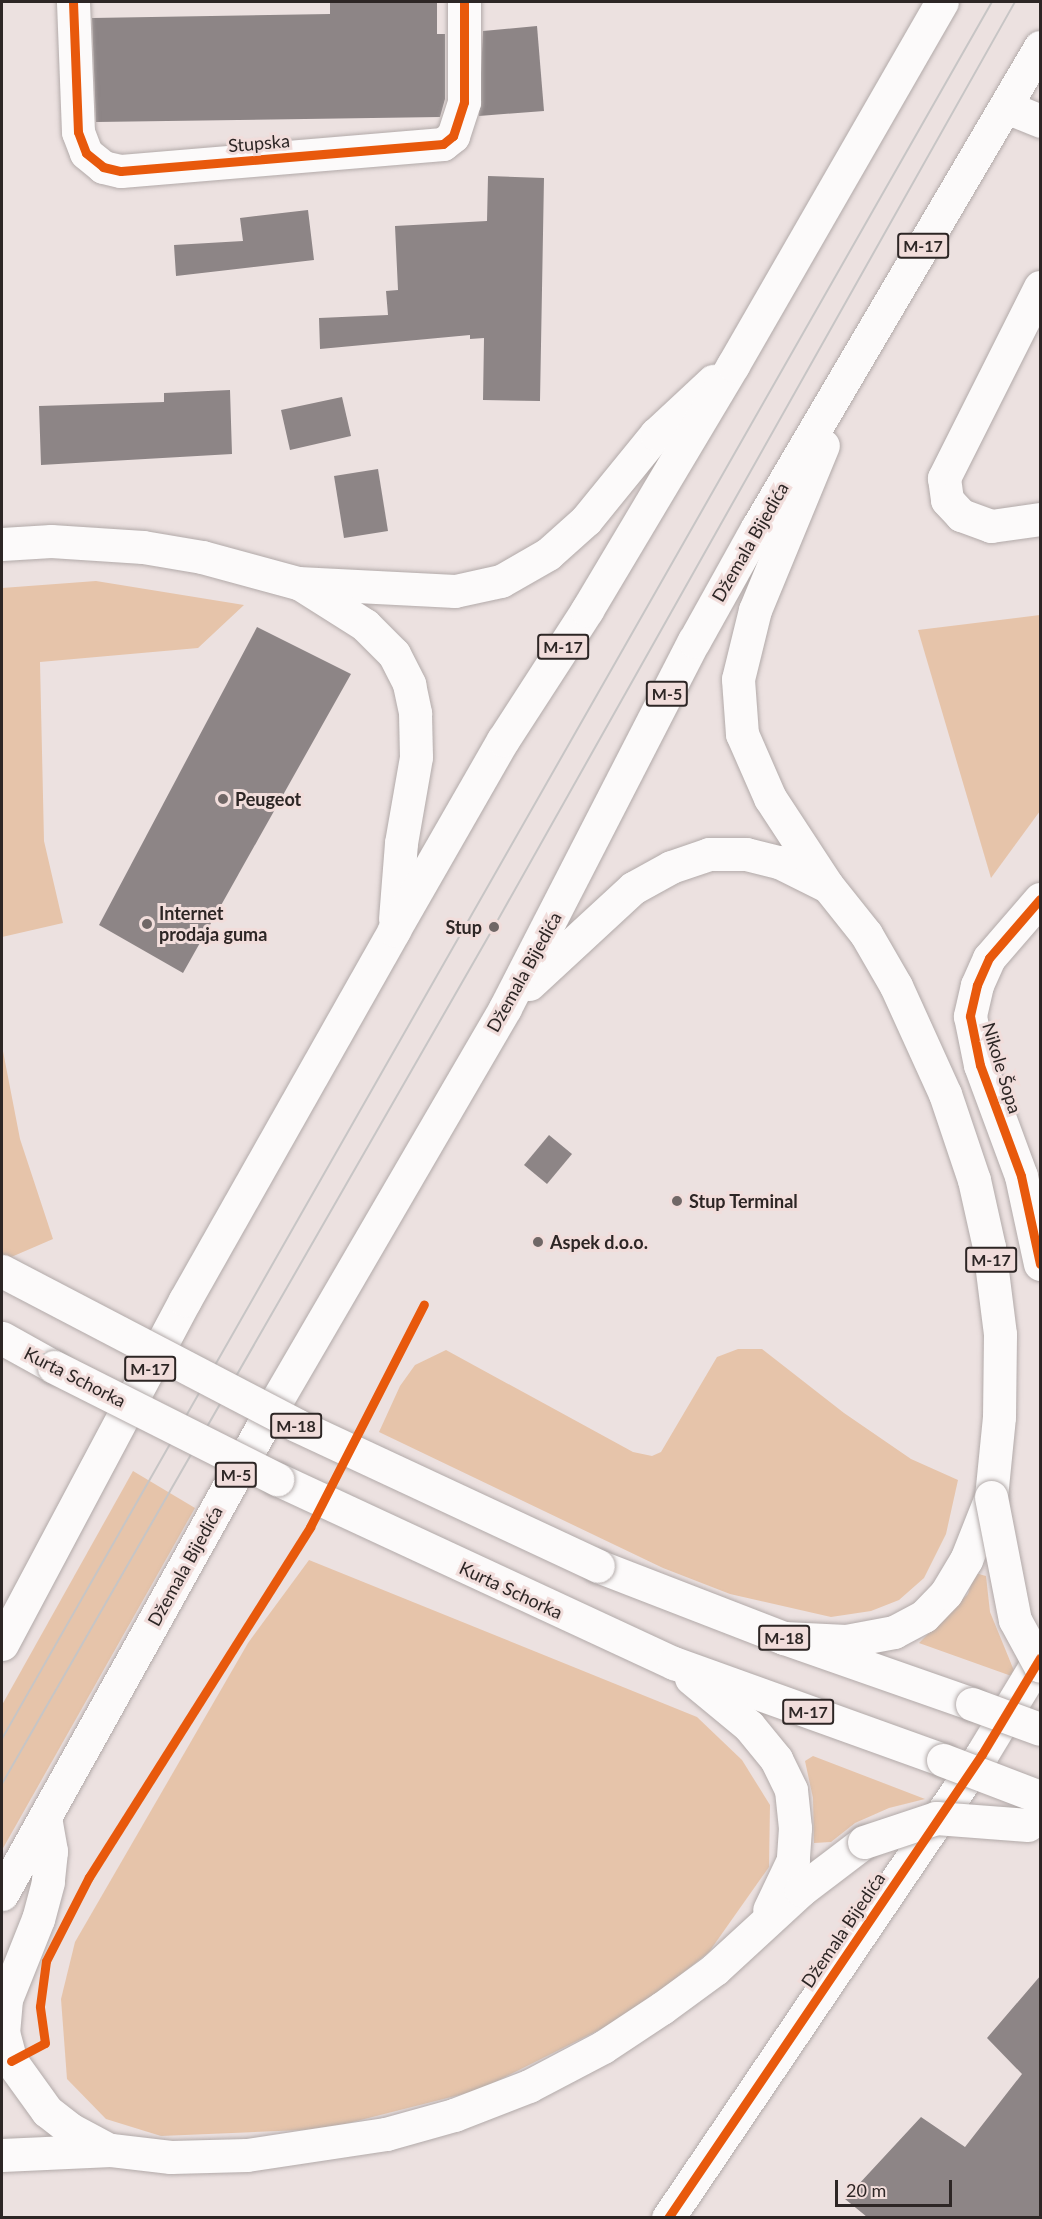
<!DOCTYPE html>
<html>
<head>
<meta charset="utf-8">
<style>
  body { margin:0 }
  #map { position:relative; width:1042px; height:2219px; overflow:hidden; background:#ece1e0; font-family:Lato,sans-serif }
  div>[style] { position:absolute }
  .green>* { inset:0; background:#e6c4aa }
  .building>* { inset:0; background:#8d8586 }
  .roads { filter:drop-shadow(0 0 2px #b2aaa9) drop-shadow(0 0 2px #b2aaa9) }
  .minor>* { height:33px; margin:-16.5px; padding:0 16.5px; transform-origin:16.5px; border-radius:16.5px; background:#fcfafa }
  .primary>* { height:33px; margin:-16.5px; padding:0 16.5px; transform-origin:16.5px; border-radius:16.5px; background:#fcfafa }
  .tram>* { height:1.5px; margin:-0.75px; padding:0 0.75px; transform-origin:0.75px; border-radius:0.75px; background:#c7c5c5 }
  .bridges { filter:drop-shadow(0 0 2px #b2aaa9) drop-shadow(0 0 2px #b2aaa9) }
  .primary-bridge>* { height:33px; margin:-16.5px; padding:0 16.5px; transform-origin:16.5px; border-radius:16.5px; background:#fcfafa }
  .cycleway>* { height:9px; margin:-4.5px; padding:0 4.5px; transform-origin:4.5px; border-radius:4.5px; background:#e8590c }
  .dots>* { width:16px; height:16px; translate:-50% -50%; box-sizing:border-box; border:3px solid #f1dddb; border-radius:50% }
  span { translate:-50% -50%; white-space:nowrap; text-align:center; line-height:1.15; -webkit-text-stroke:6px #f1dddb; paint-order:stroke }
  .shield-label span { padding:2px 4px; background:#f1dddb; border:2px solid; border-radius:4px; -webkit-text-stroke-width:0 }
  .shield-label { font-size:16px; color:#2d2625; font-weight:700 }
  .street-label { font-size:18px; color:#2d2625 }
  .poi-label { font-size:18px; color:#2d2625; font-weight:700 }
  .left { translate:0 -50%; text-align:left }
  .right { translate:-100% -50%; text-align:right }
  .frame { position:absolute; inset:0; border:3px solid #2d2625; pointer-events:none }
  .scale { position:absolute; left:835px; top:2180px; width:117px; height:27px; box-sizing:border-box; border:3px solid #2d2625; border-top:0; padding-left:8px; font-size:18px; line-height:21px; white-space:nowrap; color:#2d2625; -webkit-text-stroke:4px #f1dddb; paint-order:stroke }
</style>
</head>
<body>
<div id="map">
  <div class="green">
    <i style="clip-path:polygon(96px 581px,244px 605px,198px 648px,40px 662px,44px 841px,63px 923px,2px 937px,2px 588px)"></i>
    <i style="clip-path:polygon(1040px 615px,1040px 811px,991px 878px,918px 630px)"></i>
    <i style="clip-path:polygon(2px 1046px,20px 1139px,53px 1239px,2px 1261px)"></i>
    <i style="clip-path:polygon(738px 1349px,762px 1349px,844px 1413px,911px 1459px,958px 1480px,946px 1534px,924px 1578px,899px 1600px,871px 1611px,831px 1617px,730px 1594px,663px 1568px,379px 1432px,400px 1386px,415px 1365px,446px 1350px,633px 1452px,652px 1456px,661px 1452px,717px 1357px)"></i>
    <i style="clip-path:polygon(133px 1471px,195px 1508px,2px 1850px,2px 1705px)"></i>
    <i style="clip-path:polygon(309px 1560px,697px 1717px,742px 1760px,770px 1805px,769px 1867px,709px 1952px,633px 2013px,479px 2090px,325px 2129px,161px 2136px,106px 2119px,67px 2079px,61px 1999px,75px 1942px,248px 1643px)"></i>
    <i style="clip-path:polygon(975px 1573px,986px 1576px,990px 1612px,1017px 1678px,919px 1643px,968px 1594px)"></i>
    <i style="clip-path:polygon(813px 1756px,925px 1799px,889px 1808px,855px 1823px,831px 1842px,814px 1843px,813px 1798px,805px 1761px)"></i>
  </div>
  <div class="building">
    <i style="clip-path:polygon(330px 2px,437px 2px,437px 34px,445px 34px,445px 99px,440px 117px,96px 122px,92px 18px,330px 14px)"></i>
    <i style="clip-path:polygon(537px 26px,544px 111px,479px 116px,483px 31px)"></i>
    <i style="clip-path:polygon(488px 176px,544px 178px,540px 401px,483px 400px,484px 338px,470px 339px,470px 335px,320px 349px,319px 318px,388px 315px,386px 291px,398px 290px,395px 226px,487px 221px)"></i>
    <i style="clip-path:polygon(308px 210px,314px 260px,176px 276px,174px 245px,243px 241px,240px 218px)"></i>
    <i style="clip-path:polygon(230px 390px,232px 454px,41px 465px,39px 406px,164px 402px,164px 393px)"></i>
    <i style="clip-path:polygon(342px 397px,351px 436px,290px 450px,281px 410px)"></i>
    <i style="clip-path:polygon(378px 469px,388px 531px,344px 538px,334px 476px)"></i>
    <i style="clip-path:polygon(257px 627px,351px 674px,183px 973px,99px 925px)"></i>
    <i style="clip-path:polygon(549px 1135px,572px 1154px,547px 1184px,524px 1165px)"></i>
    <i style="clip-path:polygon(1041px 1975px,1041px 2217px,867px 2217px,845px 2199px,921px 2117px,965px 2147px,1022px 2074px,987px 2038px)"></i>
  </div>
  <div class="roads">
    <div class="minor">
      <i style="left:73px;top:2px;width:130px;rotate:87.8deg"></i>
      <i style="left:78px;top:132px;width:22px;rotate:69deg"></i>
      <i style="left:86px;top:153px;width:22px;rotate:39deg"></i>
      <i style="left:103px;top:167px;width:18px;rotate:13deg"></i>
      <i style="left:121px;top:171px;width:323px;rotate:-4.8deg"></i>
      <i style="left:443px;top:144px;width:13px;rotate:-39deg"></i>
      <i style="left:453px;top:136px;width:36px;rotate:-72deg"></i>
      <i style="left:464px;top:102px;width:100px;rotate:-90deg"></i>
      <i style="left:1006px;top:107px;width:37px;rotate:22deg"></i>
      <i style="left:1040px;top:287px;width:214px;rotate:116.7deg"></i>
      <i style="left:944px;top:478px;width:22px;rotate:82deg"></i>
      <i style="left:947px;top:500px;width:21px;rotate:47deg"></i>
      <i style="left:961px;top:515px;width:32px;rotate:20deg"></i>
      <i style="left:991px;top:526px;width:49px;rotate:-8.1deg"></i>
      <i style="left:1040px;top:899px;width:78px;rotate:130.8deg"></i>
      <i style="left:989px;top:958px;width:30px;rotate:114deg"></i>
      <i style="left:977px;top:985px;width:32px;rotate:103deg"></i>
      <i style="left:970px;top:1016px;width:50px;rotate:78.5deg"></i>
      <i style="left:980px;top:1065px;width:118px;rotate:69.7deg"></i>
      <i style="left:1021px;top:1176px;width:90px;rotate:77.8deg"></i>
      <i style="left:668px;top:2218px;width:560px;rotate:-55.91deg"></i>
      <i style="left:982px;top:1754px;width:112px;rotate:-58.9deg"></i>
    </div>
    <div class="primary">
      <i style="left:2px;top:544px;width:49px;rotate:-3.5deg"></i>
      <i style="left:51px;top:541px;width:92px;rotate:3.7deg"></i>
      <i style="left:143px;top:547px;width:60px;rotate:9.6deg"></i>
      <i style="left:202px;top:557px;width:99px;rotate:15.2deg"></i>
      <i style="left:298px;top:583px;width:157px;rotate:2.9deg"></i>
      <i style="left:455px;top:591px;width:47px;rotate:-12.3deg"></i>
      <i style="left:501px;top:581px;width:54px;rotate:-29.9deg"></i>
      <i style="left:548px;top:554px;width:51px;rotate:-41.8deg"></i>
      <i style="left:586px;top:520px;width:111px;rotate:-50.9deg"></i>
      <i style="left:656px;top:434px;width:78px;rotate:-42.9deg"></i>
      <i style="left:302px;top:585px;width:75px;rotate:32.4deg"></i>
      <i style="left:365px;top:625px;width:41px;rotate:45deg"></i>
      <i style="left:394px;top:654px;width:34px;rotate:63deg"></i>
      <i style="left:409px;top:684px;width:30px;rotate:78deg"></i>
      <i style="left:415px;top:713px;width:44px;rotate:88.7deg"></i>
      <i style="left:416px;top:757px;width:87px;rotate:99.9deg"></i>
      <i style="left:401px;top:843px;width:76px;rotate:94.5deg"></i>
      <i style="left:529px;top:984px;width:142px;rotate:-42.7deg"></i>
      <i style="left:633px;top:888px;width:43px;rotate:-28.9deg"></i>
      <i style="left:671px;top:867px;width:40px;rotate:-18.9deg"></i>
      <i style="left:709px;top:854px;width:37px"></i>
      <i style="left:746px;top:854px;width:34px;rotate:14deg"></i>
      <i style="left:779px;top:862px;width:51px;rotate:26.6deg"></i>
      <i style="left:2px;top:1338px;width:60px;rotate:29.1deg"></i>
      <i style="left:277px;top:1479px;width:438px;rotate:24.9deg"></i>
      <i style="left:674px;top:1663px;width:286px;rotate:19.8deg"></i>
      <i style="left:598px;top:1566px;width:199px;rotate:21.2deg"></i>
      <i style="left:784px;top:1638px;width:199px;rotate:19.3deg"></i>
      <i style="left:784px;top:1638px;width:62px;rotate:2.8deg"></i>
      <i style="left:846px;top:1641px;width:49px;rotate:-10.6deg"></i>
      <i style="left:894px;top:1632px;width:34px;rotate:-28deg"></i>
      <i style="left:924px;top:1616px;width:32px;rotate:-46deg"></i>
      <i style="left:946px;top:1593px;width:39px;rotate:-59deg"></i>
      <i style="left:966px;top:1560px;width:68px;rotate:-68.4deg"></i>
      <i style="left:991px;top:1497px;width:80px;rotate:-84.3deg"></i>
      <i style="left:999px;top:1417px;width:83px;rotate:-89.3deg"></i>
      <i style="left:1000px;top:1334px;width:88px;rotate:-97.2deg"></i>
      <i style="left:989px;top:1247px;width:69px;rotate:-102.6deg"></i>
      <i style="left:974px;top:1180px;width:91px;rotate:-108.6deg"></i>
      <i style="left:945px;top:1094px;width:119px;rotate:-114.4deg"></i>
      <i style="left:896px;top:986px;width:60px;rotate:-120deg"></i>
      <i style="left:866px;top:934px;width:63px;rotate:-128.5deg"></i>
      <i style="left:827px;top:885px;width:104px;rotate:-123.2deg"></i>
      <i style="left:770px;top:798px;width:70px;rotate:-113.6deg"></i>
      <i style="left:742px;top:734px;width:55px;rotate:-94.2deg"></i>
      <i style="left:738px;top:679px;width:71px;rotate:-76.2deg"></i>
      <i style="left:755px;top:610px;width:178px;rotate:-67.6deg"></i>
      <i style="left:2px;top:1644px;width:390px;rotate:-62deg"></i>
      <i style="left:185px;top:1300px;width:425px;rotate:-60.5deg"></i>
      <i style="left:394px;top:930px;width:219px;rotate:-60.2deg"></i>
      <i style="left:503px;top:740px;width:155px;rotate:-57.1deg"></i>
      <i style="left:587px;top:610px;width:285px;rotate:-59.2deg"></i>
      <i style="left:733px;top:365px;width:419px;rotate:-60.1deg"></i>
      <i style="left:691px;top:1678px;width:75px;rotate:39.6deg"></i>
      <i style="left:749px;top:1726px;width:43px;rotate:50.7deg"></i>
      <i style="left:776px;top:1759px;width:34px;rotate:64deg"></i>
      <i style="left:791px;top:1790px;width:38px;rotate:84deg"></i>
      <i style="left:795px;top:1828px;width:32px;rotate:94deg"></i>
      <i style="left:793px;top:1860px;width:55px;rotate:115.6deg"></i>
      <i style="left:45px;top:1817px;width:35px;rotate:80deg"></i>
      <i style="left:51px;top:1851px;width:31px;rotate:96deg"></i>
      <i style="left:48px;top:1882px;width:38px;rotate:105deg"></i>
      <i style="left:38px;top:1919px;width:86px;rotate:111.8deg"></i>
      <i style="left:6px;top:1999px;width:33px;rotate:95deg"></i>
      <i style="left:3px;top:2032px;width:30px;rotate:75deg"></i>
      <i style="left:11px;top:2061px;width:62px;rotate:54.2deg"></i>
      <i style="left:47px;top:2111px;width:29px;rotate:38deg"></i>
      <i style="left:70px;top:2129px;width:44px;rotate:28.3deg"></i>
      <i style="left:2px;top:1894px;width:565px;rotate:-60.9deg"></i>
      <i style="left:277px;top:1400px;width:453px;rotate:-59.8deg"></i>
      <i style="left:505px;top:1008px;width:413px;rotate:-62.8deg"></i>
      <i style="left:694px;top:641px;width:129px;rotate:-60.9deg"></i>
      <i style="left:757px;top:528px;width:558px;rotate:-59.53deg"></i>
      <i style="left:2px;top:2155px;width:109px;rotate:-2.6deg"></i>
      <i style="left:111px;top:2150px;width:60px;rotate:6.7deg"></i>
      <i style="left:171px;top:2157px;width:76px;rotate:-1.5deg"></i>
      <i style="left:247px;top:2155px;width:141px;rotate:-8.6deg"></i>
      <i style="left:386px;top:2134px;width:71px;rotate:-15.6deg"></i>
      <i style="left:454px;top:2115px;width:80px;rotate:-21.1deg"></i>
      <i style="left:529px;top:2086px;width:84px;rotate:-27.8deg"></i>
      <i style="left:603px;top:2047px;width:71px;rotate:-33.5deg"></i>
      <i style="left:662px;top:2008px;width:66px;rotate:-36.3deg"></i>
      <i style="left:715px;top:1969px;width:117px;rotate:-42.6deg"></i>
      <i style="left:801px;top:1890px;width:79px;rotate:-37.3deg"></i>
    </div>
  </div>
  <div class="tram">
    <i style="left:2px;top:1739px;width:1999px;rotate:-60.32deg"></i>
    <i style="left:2px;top:1784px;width:988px;rotate:-60.14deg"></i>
    <i style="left:494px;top:927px;width:1062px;rotate:-60.61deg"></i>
  </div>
  <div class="bridges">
    <div class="primary-bridge">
      <i style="left:2px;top:1271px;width:332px;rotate:27.6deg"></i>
      <i style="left:296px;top:1425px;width:333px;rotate:25deg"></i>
      <i style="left:54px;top:1367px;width:250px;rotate:26.7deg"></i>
      <i style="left:991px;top:1497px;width:125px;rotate:79deg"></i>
      <i style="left:1015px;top:1620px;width:52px;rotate:61.5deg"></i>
      <i style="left:972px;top:1704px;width:72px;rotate:20.2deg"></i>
      <i style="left:943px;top:1760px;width:104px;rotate:20.9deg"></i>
      <i style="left:864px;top:1842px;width:76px;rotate:-18.4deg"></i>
      <i style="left:936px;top:1818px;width:92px;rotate:4.4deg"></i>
    </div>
  </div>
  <div class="cycleway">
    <i style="left:73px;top:2px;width:130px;rotate:87.8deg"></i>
    <i style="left:78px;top:132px;width:22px;rotate:69deg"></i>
    <i style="left:86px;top:153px;width:22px;rotate:39deg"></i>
    <i style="left:103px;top:167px;width:18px;rotate:13deg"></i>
    <i style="left:121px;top:171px;width:323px;rotate:-4.8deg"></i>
    <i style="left:443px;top:144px;width:13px;rotate:-39deg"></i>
    <i style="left:453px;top:136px;width:36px;rotate:-72deg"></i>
    <i style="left:464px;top:102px;width:100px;rotate:-90deg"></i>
    <i style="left:1040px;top:899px;width:78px;rotate:130.8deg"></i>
    <i style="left:989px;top:958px;width:30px;rotate:114deg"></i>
    <i style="left:977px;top:985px;width:32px;rotate:103deg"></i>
    <i style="left:970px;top:1016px;width:50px;rotate:78.5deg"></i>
    <i style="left:980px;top:1065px;width:118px;rotate:69.7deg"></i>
    <i style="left:1021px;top:1176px;width:90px;rotate:77.8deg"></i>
    <i style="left:11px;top:2061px;width:38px;rotate:-28deg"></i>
    <i style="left:45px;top:2043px;width:37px;rotate:-98deg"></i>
    <i style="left:40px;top:2006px;width:45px;rotate:-82.4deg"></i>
    <i style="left:46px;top:1961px;width:94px;rotate:-62.9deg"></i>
    <i style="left:89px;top:1877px;width:414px;rotate:-57.7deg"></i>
    <i style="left:310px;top:1527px;width:250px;rotate:-62.9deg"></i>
    <i style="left:668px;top:2218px;width:560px;rotate:-55.91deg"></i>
    <i style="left:982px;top:1754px;width:112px;rotate:-58.9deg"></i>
  </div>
  <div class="dots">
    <i style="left:223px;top:799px;background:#706766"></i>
    <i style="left:147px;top:924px;background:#706766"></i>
    <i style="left:494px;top:927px;background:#706766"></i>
    <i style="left:677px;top:1201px;background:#706766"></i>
    <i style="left:538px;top:1242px;background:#706766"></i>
  </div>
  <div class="shield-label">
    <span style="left:923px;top:246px">M-17</span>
    <span style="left:563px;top:647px">M-17</span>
    <span style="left:667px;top:694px">M-5</span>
    <span style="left:991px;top:1260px">M-17</span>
    <span style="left:150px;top:1369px">M-17</span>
    <span style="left:296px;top:1426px">M-18</span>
    <span style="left:236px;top:1475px">M-5</span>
    <span style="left:784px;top:1638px">M-18</span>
    <span style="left:808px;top:1712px">M-17</span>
  </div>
  <div class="street-label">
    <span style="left:259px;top:143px;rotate:-5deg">Stupska</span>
    <span style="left:750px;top:542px;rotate:-60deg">Džemala Bijedića</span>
    <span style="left:524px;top:972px;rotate:-61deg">Džemala Bijedića</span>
    <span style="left:1002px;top:1068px;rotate:73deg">Nikole Šopa</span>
    <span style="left:75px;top:1377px;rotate:27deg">Kurta Schorka</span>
    <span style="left:185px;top:1566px;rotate:-61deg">Džemala Bijedića</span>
    <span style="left:511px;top:1590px;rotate:25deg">Kurta Schorka</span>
    <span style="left:843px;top:1930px;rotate:-56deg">Džemala Bijedića</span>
  </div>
  <div class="poi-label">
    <span class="left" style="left:235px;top:799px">Peugeot</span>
    <span class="left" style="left:159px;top:924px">Internet<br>prodaja guma</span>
    <span class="right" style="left:482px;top:927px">Stup</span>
    <span class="left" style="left:689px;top:1201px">Stup Terminal</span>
    <span class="left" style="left:550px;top:1242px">Aspek d.o.o.</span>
  </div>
  <div class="frame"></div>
  <div class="scale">20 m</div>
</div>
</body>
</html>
